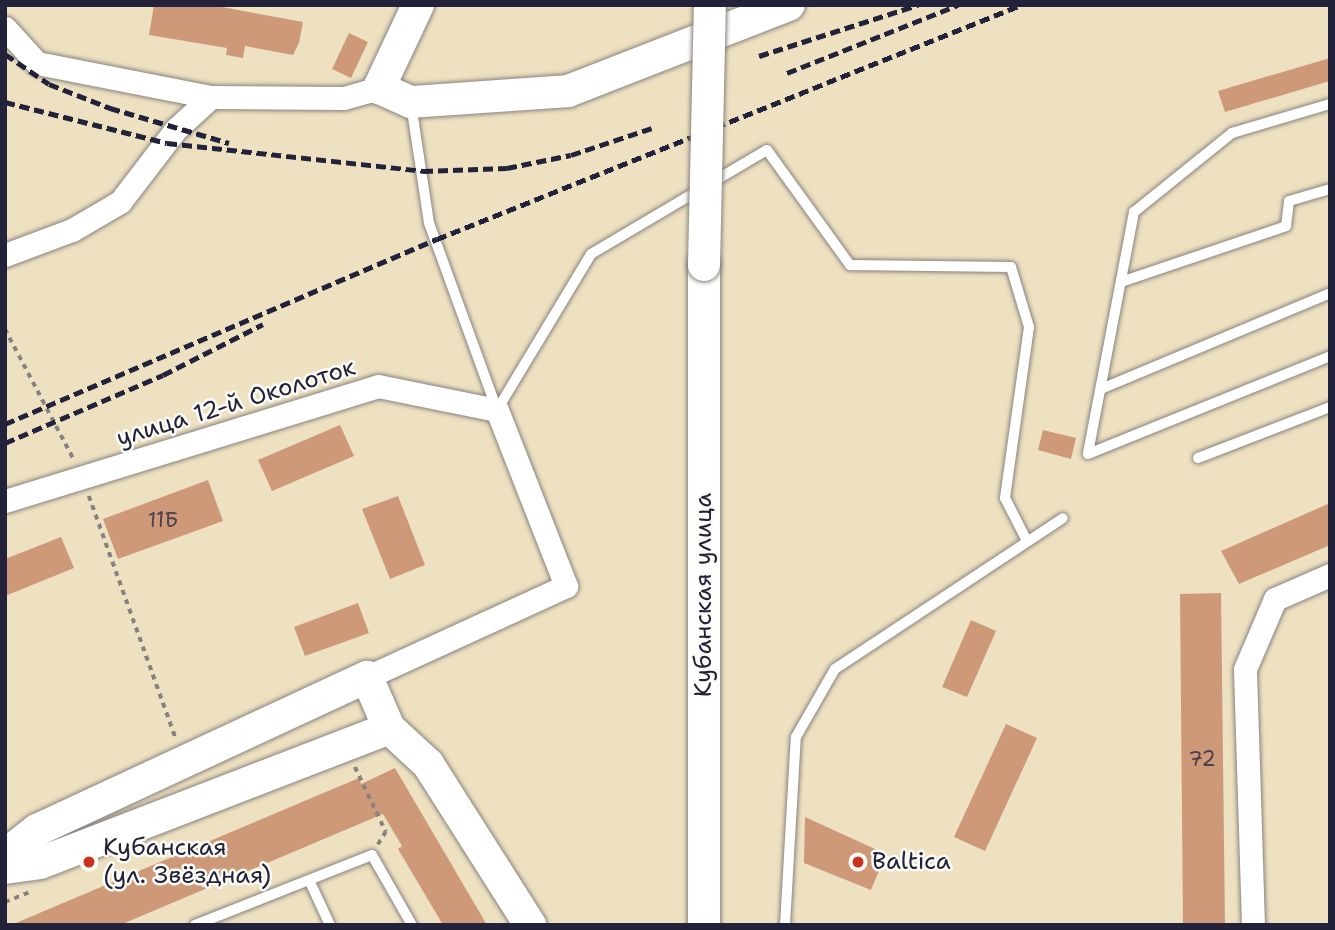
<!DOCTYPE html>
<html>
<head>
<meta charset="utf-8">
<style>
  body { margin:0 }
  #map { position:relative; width:1335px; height:930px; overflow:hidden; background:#eee1c1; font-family:"Shantell Sans",sans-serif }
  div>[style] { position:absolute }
  .building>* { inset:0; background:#ce9978 }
  .path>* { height:3.5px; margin-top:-1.75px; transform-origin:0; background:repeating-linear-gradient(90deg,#88827e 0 5px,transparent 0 10px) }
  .roads { filter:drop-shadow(0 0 2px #88827e) drop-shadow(0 0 2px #88827e) }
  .lane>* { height:10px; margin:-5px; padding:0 5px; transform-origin:5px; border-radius:5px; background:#fff }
  .street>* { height:23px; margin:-11.5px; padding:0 11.5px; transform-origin:11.5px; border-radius:11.5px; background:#fff }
  .secondary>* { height:32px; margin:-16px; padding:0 16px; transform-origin:16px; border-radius:16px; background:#fff }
  .rail>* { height:5px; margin-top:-2.5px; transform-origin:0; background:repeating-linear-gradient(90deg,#22223b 0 10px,transparent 0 15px) }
  .bridges { filter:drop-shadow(0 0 2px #88827e) drop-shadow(0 0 2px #88827e) }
  .secondary-bridge>* { height:32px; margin:-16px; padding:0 16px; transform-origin:16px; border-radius:16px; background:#fff }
  .dots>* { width:19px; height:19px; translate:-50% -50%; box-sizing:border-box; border:4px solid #fdfcf7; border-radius:50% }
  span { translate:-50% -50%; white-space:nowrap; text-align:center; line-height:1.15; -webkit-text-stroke:5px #fdfcf7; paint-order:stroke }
  .number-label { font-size:21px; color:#4d404a }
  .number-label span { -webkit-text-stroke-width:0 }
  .street-label { font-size:24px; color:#22223b }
  .poi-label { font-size:24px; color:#22223b }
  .left { translate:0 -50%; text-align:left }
  .frame { position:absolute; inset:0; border:7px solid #22223b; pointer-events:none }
</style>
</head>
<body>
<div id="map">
  <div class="building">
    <i style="clip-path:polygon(154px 5px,211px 5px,303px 22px,299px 43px,293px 55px,245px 46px,243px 58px,226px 55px,227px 48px,149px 35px)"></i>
    <i style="clip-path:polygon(349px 33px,368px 42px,351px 78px,332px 69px)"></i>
    <i style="clip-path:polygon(1330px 58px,1330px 81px,1225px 112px,1218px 91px)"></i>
    <i style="clip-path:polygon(340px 425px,354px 456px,272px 491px,258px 460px)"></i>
    <i style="clip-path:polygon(1043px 430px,1076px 438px,1071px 459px,1038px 450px)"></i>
    <i style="clip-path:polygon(208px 480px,223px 521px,118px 559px,103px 519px)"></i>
    <i style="clip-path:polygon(398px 496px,425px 565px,390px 579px,362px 509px)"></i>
    <i style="clip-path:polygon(1330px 503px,1330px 545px,1239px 584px,1221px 551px)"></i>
    <i style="clip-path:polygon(61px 537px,74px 568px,5px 596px,5px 559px)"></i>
    <i style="clip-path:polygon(1221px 593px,1225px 925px,1183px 925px,1180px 594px)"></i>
    <i style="clip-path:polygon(358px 603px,369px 633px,305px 656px,294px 627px)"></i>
    <i style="clip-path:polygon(971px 620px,996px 631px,967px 697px,942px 687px)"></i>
    <i style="clip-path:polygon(1006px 724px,1037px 738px,985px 851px,954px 837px)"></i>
    <i style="clip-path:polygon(395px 768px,487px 925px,443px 925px,398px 849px,402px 846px,383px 814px,120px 925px,11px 925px,359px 778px,361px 784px)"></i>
    <i style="clip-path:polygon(805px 817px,886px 854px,871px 890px,804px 863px)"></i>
  </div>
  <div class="path">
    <i style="left:5px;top:329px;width:148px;rotate:62.2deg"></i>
    <i style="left:89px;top:496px;width:258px;rotate:70.3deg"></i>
    <i style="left:355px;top:767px;width:72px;rotate:64.5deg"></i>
    <i style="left:386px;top:832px;width:15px;rotate:122deg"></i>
    <i style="left:5px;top:902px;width:27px;rotate:-22deg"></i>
  </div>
  <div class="roads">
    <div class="lane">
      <i style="left:411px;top:104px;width:120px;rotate:81.4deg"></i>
      <i style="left:429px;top:223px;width:199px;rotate:70deg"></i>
      <i style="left:1330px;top:104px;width:102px;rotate:163.5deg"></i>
      <i style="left:1232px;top:133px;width:126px;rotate:141.1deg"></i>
      <i style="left:1134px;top:212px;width:246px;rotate:100.8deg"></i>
      <i style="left:1088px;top:454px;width:261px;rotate:-22deg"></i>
      <i style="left:1121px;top:282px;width:174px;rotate:-18.7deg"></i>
      <i style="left:1286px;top:226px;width:25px;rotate:-83deg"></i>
      <i style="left:1289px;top:201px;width:43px;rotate:-16.3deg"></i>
      <i style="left:1101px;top:389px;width:248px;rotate:-22.7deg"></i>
      <i style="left:497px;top:410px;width:182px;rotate:-58.9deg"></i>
      <i style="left:591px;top:254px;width:204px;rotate:-30.6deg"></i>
      <i style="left:767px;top:150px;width:142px;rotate:54.2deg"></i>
      <i style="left:850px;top:265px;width:161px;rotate:0.7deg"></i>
      <i style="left:1011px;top:267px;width:63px;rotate:73.3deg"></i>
      <i style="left:1029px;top:327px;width:173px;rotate:98deg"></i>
      <i style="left:1005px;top:498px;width:48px;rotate:62.9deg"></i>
      <i style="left:1198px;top:458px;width:142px;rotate:-21.1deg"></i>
      <i style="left:310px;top:882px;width:47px;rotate:65.1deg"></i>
      <i style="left:195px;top:925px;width:190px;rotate:-21.6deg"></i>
      <i style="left:372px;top:855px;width:81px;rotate:60.3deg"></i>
      <i style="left:785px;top:925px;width:188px;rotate:-86.7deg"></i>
      <i style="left:796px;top:737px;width:78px;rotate:-60.2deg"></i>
      <i style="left:835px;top:669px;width:273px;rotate:-33.5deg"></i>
    </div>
    <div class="street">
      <i style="left:5px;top:28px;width:47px;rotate:47.6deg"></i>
      <i style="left:37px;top:63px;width:177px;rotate:11.1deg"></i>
      <i style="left:5px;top:255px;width:72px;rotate:-20.5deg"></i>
      <i style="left:72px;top:230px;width:56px;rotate:-30.3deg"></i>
      <i style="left:120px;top:202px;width:92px;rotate:-52.5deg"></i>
      <i style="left:176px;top:129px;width:47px;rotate:-42.4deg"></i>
      <i style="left:211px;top:97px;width:133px;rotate:0.4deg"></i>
      <i style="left:344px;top:98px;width:36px;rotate:-16deg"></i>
      <i style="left:5px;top:501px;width:390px;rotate:-17.1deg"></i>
      <i style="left:378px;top:386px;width:121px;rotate:11.4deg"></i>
      <i style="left:497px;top:410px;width:189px;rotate:68.6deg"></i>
      <i style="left:566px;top:586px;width:219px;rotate:155.4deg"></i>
      <i style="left:1253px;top:925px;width:256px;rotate:-91.8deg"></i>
      <i style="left:1245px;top:669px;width:76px;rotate:-66.8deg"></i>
      <i style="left:1275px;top:599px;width:60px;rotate:-23.6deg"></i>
    </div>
    <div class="secondary">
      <i style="left:418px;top:5px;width:92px;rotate:115.2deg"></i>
      <i style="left:379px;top:88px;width:35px;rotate:24deg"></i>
      <i style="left:411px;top:102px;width:157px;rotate:-4deg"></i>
      <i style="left:568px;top:91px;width:237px;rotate:-21.3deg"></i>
      <i style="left:5px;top:855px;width:41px;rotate:-38deg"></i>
      <i style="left:37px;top:830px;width:364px;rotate:-24.9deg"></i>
      <i style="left:367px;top:677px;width:56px;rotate:66.7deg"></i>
      <i style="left:389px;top:728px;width:53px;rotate:42.7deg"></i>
      <i style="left:428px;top:764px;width:191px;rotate:57.6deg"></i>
      <i style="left:5px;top:868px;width:35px;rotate:-8deg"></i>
      <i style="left:40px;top:863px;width:374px;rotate:-21.1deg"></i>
      <i style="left:704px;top:925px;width:660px;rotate:-90deg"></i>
    </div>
  </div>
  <div class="rail">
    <i style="left:5px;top:54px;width:53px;rotate:34.3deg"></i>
    <i style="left:49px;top:84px;width:66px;rotate:21.5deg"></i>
    <i style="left:110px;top:108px;width:124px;rotate:16.4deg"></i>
    <i style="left:759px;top:56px;width:167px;rotate:-17.8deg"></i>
    <i style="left:787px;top:73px;width:184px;rotate:-21.7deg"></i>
    <i style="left:5px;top:102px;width:167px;rotate:14.2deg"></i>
    <i style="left:167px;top:143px;width:258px;rotate:6.2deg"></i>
    <i style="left:423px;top:171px;width:84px;rotate:-2deg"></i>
    <i style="left:507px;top:168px;width:65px;rotate:-11.5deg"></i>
    <i style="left:571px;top:155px;width:85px;rotate:-18.4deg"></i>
    <i style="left:5px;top:424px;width:470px;rotate:-23.2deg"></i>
    <i style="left:437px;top:239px;width:629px;rotate:-21.84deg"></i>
    <i style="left:5px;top:443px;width:172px;rotate:-23.3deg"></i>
    <i style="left:163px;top:375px;width:112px;rotate:-27deg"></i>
  </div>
  <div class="bridges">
    <div class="secondary-bridge">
      <i style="left:704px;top:265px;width:260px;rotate:-88.7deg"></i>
    </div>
  </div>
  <div class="dots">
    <i style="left:89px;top:862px;background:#c8321e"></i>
    <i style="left:858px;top:862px;background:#c8321e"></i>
  </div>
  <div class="number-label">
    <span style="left:163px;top:520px">11Б</span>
    <span style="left:1202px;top:759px">72</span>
  </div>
  <div class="street-label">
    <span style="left:236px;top:403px;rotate:-17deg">улица 12-й Околоток</span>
    <span style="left:704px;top:595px;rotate:-90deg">Кубанская улица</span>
  </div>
  <div class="poi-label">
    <span class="left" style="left:103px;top:862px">Кубанская<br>(ул. Звёздная)</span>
    <span class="left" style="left:872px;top:862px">Baltica</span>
  </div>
  <div class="frame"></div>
</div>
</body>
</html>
